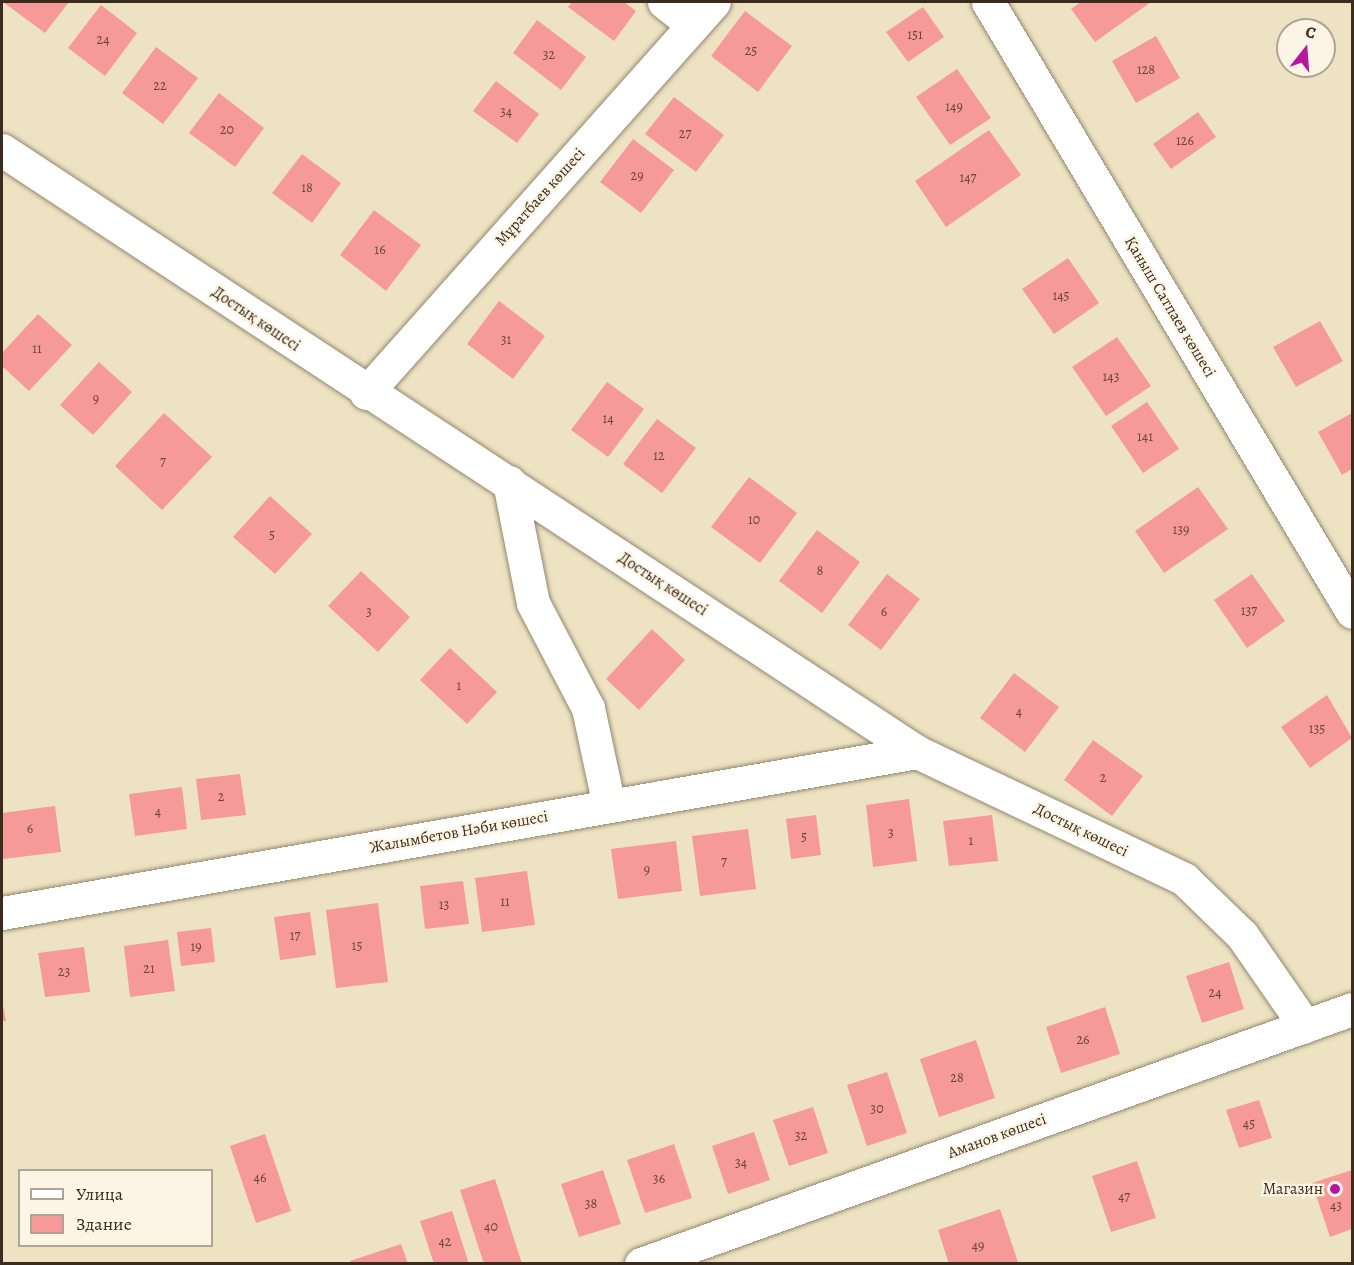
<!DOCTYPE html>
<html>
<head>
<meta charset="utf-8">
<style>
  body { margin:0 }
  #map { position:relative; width:1354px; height:1265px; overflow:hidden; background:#ede3c2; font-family:Alegreya,serif }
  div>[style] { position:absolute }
  .building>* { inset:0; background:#f59a98 }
  .roads { filter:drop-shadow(0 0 2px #948670) drop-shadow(0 0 2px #948670) }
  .minor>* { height:33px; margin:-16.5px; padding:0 16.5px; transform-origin:16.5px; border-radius:16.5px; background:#fff }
  .dots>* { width:16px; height:16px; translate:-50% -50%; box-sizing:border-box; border:3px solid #fcf5e5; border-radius:50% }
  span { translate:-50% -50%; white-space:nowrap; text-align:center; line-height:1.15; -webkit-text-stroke:4.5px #fcf5e5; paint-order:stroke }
  .number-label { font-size:14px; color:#6a463c }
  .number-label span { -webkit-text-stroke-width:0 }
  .street-label { font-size:16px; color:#3b2a1e }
  .poi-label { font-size:16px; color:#3b2a1e }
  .right { translate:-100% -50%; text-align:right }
  .frame { position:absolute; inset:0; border:3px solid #3b2a1e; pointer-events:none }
  .legend { position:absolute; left:18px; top:1169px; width:195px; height:78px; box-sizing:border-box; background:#fcf5e5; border:2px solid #afa495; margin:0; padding:8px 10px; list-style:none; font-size:18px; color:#3b2a1e }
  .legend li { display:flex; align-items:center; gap:12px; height:30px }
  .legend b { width:30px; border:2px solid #afa495 }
  .north { position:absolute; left:1276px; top:18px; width:60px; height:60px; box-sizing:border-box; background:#fcf5e5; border:2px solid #afa495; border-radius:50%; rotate:17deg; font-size:16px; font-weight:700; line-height:24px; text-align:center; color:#3b2a1e }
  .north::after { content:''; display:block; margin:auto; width:21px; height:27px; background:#b5179e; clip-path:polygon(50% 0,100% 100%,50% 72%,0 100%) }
</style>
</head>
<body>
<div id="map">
  <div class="building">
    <i style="clip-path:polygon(3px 2px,69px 2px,45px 33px)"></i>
    <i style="clip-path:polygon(572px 2px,624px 2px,636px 11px,614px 41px,568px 7px)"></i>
    <i style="clip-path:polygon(1081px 2px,1151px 2px,1095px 42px,1071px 9px)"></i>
    <i style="clip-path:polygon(101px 5px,137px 33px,105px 76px,68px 48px)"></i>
    <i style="clip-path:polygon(923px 7px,944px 37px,908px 62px,886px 32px)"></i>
    <i style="clip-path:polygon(745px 11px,792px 46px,758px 92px,711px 56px)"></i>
    <i style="clip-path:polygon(537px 20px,586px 57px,561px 90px,513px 53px)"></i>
    <i style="clip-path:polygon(1156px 36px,1180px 78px,1136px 103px,1112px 61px)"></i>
    <i style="clip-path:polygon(156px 47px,198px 78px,163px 124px,122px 93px)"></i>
    <i style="clip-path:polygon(957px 69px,991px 118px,950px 145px,916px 97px)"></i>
    <i style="clip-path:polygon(496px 81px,539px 114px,517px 143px,473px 111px)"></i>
    <i style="clip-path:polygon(219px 93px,264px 128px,235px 167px,189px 133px)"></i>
    <i style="clip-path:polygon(674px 97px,724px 135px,696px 172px,645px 134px)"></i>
    <i style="clip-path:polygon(1198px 112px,1216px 137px,1171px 169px,1153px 144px)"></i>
    <i style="clip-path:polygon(989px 130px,1021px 175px,946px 227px,915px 181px)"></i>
    <i style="clip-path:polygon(633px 139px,674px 170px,641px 213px,600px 182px)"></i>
    <i style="clip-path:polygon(302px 154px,341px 183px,312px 223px,272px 193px)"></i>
    <i style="clip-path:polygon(374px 210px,421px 245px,386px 291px,340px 255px)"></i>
    <i style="clip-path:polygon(1068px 258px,1099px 303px,1054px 334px,1022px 289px)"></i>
    <i style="clip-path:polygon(499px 301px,545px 336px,513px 379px,467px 344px)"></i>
    <i style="clip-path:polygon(38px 314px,72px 345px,29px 391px,2px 366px,2px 353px)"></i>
    <i style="clip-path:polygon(1320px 321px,1343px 361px,1296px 387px,1273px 347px)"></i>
    <i style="clip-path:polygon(1117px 337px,1151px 386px,1106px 416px,1072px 367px)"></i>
    <i style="clip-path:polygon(99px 362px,132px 392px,93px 435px,60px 405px)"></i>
    <i style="clip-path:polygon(607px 382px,644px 409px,608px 457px,571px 430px)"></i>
    <i style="clip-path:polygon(1147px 402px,1179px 449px,1143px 473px,1111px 426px)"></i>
    <i style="clip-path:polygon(164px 413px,212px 457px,162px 510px,115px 466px)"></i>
    <i style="clip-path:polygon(1352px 413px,1352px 469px,1342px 475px,1318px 432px)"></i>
    <i style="clip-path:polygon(657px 419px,696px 448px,662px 493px,623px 464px)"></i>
    <i style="clip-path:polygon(749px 477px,797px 513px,760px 563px,711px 527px)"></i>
    <i style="clip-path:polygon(1198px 487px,1228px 529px,1164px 573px,1135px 531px)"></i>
    <i style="clip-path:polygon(270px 496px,312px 534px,275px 574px,233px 537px)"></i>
    <i style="clip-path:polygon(817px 530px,860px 562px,822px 613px,779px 581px)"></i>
    <i style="clip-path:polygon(361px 571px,410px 617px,378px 652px,328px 606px)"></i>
    <i style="clip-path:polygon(887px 574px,920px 599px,881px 650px,848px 625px)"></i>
    <i style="clip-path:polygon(1252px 574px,1285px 621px,1247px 648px,1214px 600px)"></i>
    <i style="clip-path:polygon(652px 629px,685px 660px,639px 710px,606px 679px)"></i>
    <i style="clip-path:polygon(450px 648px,497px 692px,467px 724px,420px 680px)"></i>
    <i style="clip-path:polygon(1014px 673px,1059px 707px,1025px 752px,980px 718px)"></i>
    <i style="clip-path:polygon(1327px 695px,1352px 738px,1310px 768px,1281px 727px)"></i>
    <i style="clip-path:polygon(1093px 740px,1143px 776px,1112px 816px,1064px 780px)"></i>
    <i style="clip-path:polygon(240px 774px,246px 815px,201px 820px,196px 779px)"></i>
    <i style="clip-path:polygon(182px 787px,187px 829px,135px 836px,129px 794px)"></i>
    <i style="clip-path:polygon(909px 799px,917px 861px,873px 867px,866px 805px)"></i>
    <i style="clip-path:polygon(55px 806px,61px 852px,3px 859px,2px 813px)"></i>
    <i style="clip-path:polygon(816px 815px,821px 855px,791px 859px,786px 819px)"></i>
    <i style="clip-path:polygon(992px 815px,998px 861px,949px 866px,943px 821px)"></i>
    <i style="clip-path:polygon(748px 829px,756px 889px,700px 896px,692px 836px)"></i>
    <i style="clip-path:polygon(676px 841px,682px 891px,618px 899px,611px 849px)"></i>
    <i style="clip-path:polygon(527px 871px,535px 925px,482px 932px,475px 878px)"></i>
    <i style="clip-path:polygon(463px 881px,469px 924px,425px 929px,420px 886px)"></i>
    <i style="clip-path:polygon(378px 903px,388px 982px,336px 988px,326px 910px)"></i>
    <i style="clip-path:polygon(310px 912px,316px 955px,280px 960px,274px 917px)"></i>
    <i style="clip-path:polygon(211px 928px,215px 962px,181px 966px,177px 932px)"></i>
    <i style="clip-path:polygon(168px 940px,175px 991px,130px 997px,124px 946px)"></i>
    <i style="clip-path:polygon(84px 947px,90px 992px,45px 997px,38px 953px)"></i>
    <i style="clip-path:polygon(1229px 962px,1244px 1009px,1202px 1023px,1186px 976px)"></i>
    <i style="clip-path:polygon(2px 1000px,6px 1021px,2px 1021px)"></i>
    <i style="clip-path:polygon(1105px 1007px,1120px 1054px,1061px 1073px,1046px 1027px)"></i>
    <i style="clip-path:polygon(976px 1040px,995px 1098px,939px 1117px,920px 1059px)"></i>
    <i style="clip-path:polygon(887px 1072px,907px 1133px,867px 1146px,847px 1085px)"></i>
    <i style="clip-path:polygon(1259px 1100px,1272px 1138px,1239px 1148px,1226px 1110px)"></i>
    <i style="clip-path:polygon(813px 1107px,828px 1153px,789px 1166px,773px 1120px)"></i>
    <i style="clip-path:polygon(754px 1132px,770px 1180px,728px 1194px,712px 1146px)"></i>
    <i style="clip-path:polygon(265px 1134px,291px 1211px,256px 1223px,230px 1146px)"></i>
    <i style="clip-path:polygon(674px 1144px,692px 1198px,645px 1213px,627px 1160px)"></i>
    <i style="clip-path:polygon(1137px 1161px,1156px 1218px,1111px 1232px,1092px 1176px)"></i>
    <i style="clip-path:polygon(603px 1170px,621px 1224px,579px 1237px,561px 1184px)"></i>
    <i style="clip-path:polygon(1352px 1170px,1352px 1229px,1330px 1237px,1312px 1183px)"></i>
    <i style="clip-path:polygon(495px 1179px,522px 1264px,484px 1264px,460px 1190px)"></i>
    <i style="clip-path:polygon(1000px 1209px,1018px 1262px,949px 1264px,938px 1230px)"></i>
    <i style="clip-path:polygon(452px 1211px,469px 1264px,434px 1264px,420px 1221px)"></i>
    <i style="clip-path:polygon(401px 1244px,408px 1264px,351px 1264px,350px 1261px)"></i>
  </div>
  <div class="roads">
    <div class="minor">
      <i style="left:664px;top:2px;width:37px;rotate:38deg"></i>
      <i style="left:988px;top:2px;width:710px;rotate:59.17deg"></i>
      <i style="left:2px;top:150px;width:1095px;rotate:33.34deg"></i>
      <i style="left:917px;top:752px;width:296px;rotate:25.4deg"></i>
      <i style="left:1184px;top:879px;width:81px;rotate:44deg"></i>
      <i style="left:1242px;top:935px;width:111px;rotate:55.3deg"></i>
      <i style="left:366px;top:393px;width:523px;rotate:-48.33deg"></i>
      <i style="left:509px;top:482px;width:123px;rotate:78.8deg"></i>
      <i style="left:533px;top:603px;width:119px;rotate:62.4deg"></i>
      <i style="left:588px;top:708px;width:100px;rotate:77.9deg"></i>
      <i style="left:2px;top:913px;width:929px;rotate:-9.98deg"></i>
      <i style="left:641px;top:1264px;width:755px;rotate:-19.73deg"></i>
    </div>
  </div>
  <div class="dots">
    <i style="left:1335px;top:1189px;background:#b5179e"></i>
  </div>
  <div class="number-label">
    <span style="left:915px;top:35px">151</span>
    <span style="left:103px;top:40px">24</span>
    <span style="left:751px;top:51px">25</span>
    <span style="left:549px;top:55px">32</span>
    <span style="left:1146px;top:70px">128</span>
    <span style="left:160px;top:86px">22</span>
    <span style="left:954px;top:107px">149</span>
    <span style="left:506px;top:112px">34</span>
    <span style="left:227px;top:130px">20</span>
    <span style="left:685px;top:134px">27</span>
    <span style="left:1185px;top:141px">126</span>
    <span style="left:637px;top:176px">29</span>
    <span style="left:968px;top:178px">147</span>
    <span style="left:307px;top:188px">18</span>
    <span style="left:380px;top:250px">16</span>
    <span style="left:1061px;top:296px">145</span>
    <span style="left:506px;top:340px">31</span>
    <span style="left:37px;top:349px">11</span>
    <span style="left:1111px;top:377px">143</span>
    <span style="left:96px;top:399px">9</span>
    <span style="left:608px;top:419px">14</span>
    <span style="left:1145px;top:437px">141</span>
    <span style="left:659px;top:456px">12</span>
    <span style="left:163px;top:462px">7</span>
    <span style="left:754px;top:520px">10</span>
    <span style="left:1181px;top:530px">139</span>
    <span style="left:272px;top:535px">5</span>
    <span style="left:820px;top:571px">8</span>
    <span style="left:1249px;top:611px">137</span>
    <span style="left:369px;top:612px">3</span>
    <span style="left:884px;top:612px">6</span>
    <span style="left:459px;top:686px">1</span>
    <span style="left:1019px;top:712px">4</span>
    <span style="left:1317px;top:729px">135</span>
    <span style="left:1103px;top:778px">2</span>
    <span style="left:221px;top:797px">2</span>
    <span style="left:158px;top:812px">4</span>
    <span style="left:30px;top:829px">6</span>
    <span style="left:891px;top:833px">3</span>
    <span style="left:804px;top:837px">5</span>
    <span style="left:971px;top:841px">1</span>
    <span style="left:724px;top:862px">7</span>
    <span style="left:647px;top:870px">9</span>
    <span style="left:505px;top:902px">11</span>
    <span style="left:444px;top:905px">13</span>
    <span style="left:295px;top:936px">17</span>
    <span style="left:357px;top:946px">15</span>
    <span style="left:196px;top:947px">19</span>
    <span style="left:149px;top:969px">21</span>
    <span style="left:64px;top:972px">23</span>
    <span style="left:1215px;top:993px">24</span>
    <span style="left:1083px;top:1040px">26</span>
    <span style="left:957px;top:1078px">28</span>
    <span style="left:877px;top:1109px">30</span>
    <span style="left:1249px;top:1124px">45</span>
    <span style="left:801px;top:1136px">32</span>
    <span style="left:741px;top:1163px">34</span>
    <span style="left:260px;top:1178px">46</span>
    <span style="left:659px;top:1179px">36</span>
    <span style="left:1124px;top:1197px">47</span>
    <span style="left:591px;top:1204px">38</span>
    <span style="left:1336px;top:1206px">43</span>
    <span style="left:491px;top:1227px">40</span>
    <span style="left:445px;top:1242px">42</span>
    <span style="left:978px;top:1246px">49</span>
  </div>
  <div class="street-label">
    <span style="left:540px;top:197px;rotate:-48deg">Мұратбаев көшесі</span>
    <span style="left:1170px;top:307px;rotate:59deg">Қаныш Сатпаев көшесі</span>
    <span style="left:256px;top:319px;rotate:34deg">Достық көшесі</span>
    <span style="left:663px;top:584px;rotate:33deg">Достық көшесі</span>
    <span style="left:1081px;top:830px;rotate:26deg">Достық көшесі</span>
    <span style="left:459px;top:832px;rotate:-10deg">Жалымбетов Нәби көшесі</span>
    <span style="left:997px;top:1136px;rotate:-20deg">Аманов көшесі</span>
  </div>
  <div class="poi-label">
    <span class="right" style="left:1323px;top:1189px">Магазин</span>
  </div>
  <div class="frame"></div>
  <ul class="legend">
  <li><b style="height:8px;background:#fff"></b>Улица</li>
  <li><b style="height:16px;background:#f59a98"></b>Здание</li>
  </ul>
  <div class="north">С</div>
</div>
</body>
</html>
